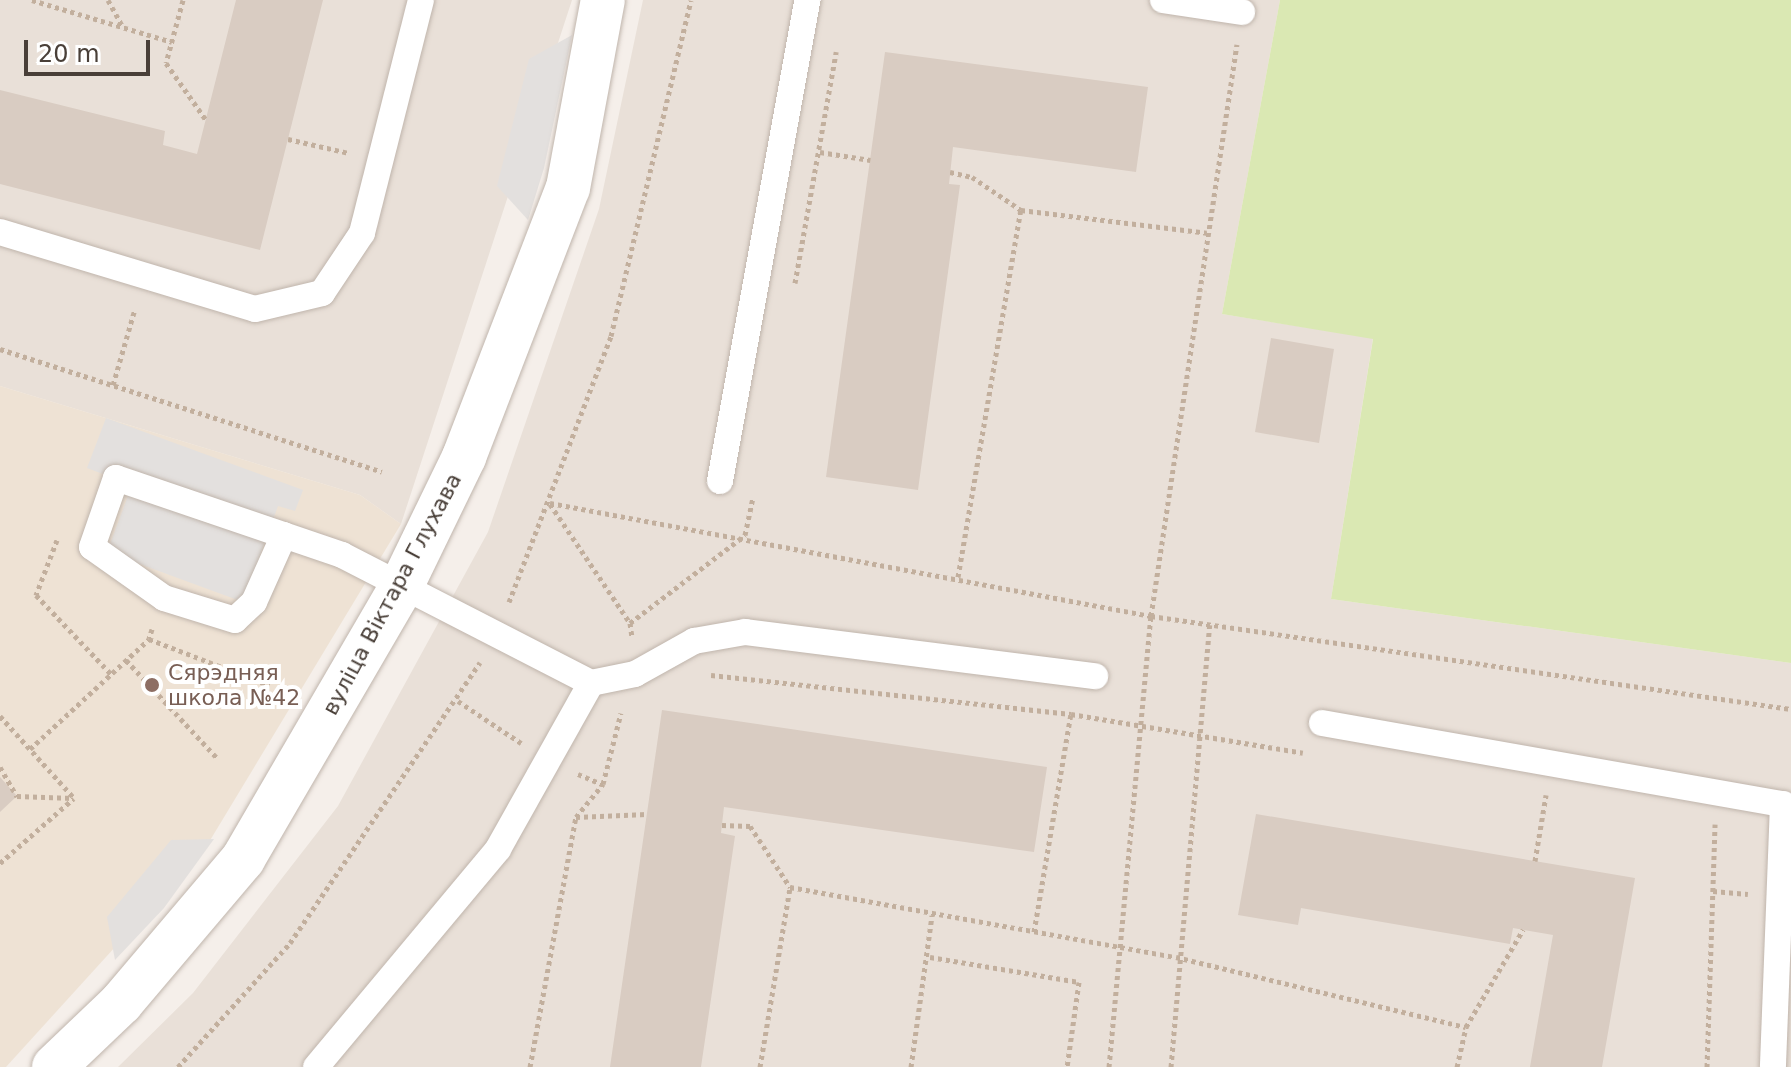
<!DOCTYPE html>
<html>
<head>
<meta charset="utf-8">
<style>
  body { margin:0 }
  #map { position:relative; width:1791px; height:1067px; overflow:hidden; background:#f5efea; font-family:"DejaVu Sans",sans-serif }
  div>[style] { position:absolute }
  .residential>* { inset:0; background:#e9e0d8 }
  .education>* { inset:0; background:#eee2d4 }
  .green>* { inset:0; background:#dae8b3 }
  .parking>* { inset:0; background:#e3e0de }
  .building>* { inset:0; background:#d9ccc2 }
  .path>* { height:5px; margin-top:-2.5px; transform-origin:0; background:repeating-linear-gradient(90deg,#c2af9d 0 4px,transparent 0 8px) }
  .roads { filter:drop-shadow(0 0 2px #c0b5ac) drop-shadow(0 0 2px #c0b5ac) }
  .lane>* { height:26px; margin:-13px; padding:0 13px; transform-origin:13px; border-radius:13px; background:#fff }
  .street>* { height:44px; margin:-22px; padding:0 22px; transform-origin:22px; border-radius:22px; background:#fff }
  .dots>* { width:22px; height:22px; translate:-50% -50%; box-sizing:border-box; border:4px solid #fff; border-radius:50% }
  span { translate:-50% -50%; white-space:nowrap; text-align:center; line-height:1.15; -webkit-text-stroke:8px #fff; paint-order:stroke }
  .street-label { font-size:22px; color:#493f38 }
  .education-label { font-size:22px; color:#785e54 }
  .left { translate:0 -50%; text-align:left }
  .scale { position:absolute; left:24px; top:40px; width:126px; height:36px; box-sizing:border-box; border:4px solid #493f38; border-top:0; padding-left:10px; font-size:24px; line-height:28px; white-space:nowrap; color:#493f38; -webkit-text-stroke:6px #fff; paint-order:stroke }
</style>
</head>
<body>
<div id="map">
  <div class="residential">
    <i style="clip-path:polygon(0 0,572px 0,401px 524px,360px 495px,0 386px)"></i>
    <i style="clip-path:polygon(643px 0,1280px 0,1222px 314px,1373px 338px,1331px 599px,1791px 663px,1791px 1067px,118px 1067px,193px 993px,338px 806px,488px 532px,599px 209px)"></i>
  </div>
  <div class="education">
    <i style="clip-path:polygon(0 386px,360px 495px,401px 524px,206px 847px,6px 1067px,0 1067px)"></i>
  </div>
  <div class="green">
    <i style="clip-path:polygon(1280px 0,1791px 0,1791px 663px,1331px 599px,1373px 339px,1222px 314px)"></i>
  </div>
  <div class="parking">
    <i style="clip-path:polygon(572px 35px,544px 168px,528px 220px,497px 186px,529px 59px)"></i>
    <i style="clip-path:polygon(106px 418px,303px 490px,295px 511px,278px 506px,243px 602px,107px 552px,132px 485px,87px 468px)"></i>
    <i style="clip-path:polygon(214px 839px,164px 908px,115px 960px,107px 917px,171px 840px)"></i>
  </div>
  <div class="building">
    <i style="clip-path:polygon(236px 0,323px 0,260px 250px,0 184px,0 90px,165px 131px,163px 145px,197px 154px)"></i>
    <i style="clip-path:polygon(885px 52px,1148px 87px,1136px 172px,953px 147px,949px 184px,960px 185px,918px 490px,826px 477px)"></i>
    <i style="clip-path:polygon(1271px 338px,1334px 349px,1319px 443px,1255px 432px)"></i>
    <i style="clip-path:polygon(662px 710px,1047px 767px,1034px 852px,724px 807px,721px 833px,735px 836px,701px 1067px,610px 1067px)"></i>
    <i style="clip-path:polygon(0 777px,17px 796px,0 812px)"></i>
    <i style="clip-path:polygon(1256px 814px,1635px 878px,1602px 1067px,1530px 1067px,1553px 935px,1513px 928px,1510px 944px,1301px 908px,1298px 925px,1238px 915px)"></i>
  </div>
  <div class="path">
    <i style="left:32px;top:0;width:146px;rotate:16.7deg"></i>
    <i style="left:108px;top:0;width:31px;rotate:61deg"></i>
    <i style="left:183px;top:0;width:65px;rotate:105.1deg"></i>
    <i style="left:166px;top:63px;width:70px;rotate:54.9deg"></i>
    <i style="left:288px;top:139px;width:63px;rotate:12.9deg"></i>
    <i style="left:820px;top:152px;width:51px;rotate:9.1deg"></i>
    <i style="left:950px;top:172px;width:23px;rotate:13deg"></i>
    <i style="left:972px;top:177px;width:59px;rotate:34deg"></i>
    <i style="left:1021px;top:210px;width:187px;rotate:7deg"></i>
    <i style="left:795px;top:283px;width:235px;rotate:-79.9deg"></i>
    <i style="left:0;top:349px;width:401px;rotate:17.8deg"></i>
    <i style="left:113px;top:385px;width:79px;rotate:-73.9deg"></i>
    <i style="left:550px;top:503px;width:612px;rotate:10.65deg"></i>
    <i style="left:1151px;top:616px;width:647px;rotate:8.27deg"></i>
    <i style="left:550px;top:504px;width:143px;rotate:56.1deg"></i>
    <i style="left:630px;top:623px;width:14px;rotate:82deg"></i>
    <i style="left:57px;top:540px;width:59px;rotate:110.9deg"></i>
    <i style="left:36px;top:595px;width:109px;rotate:46.5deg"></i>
    <i style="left:958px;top:577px;width:372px;rotate:-80.3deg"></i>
    <i style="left:509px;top:602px;width:285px;rotate:-69deg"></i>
    <i style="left:611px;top:336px;width:345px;rotate:-76.6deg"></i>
    <i style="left:630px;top:623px;width:145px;rotate:-37.4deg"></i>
    <i style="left:745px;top:535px;width:39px;rotate:-78deg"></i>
    <i style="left:152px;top:629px;width:10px;rotate:107deg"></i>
    <i style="left:149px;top:639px;width:129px;rotate:21deg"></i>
    <i style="left:126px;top:660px;width:135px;rotate:47.1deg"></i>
    <i style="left:711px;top:675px;width:362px;rotate:6.2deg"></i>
    <i style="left:1071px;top:714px;width:235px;rotate:9.5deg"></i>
    <i style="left:458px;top:701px;width:76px;rotate:33.7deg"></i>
    <i style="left:0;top:716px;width:110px;rotate:47.9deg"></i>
    <i style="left:30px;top:749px;width:162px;rotate:-42.7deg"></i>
    <i style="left:0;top:767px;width:34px;rotate:60deg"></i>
    <i style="left:17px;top:796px;width:56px;rotate:2deg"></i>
    <i style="left:578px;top:774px;width:26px;rotate:23deg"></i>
    <i style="left:576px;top:817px;width:71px;rotate:-2.4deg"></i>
    <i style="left:722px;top:825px;width:28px;rotate:2deg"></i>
    <i style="left:750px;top:826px;width:73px;rotate:56.7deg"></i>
    <i style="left:790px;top:887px;width:392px;rotate:10.3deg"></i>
    <i style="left:1176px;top:957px;width:298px;rotate:13.6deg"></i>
    <i style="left:1535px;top:861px;width:67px;rotate:-80.5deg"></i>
    <i style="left:0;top:863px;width:98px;rotate:-41.3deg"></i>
    <i style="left:1713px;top:891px;width:35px;rotate:5deg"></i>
    <i style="left:1034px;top:932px;width:221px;rotate:-80.4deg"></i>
    <i style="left:930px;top:957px;width:151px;rotate:9.5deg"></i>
    <i style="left:1079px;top:982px;width:86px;rotate:98deg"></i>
    <i style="left:178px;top:1067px;width:167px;rotate:-47.9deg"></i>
    <i style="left:290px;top:943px;width:339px;rotate:-55.9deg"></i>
    <i style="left:530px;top:1067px;width:254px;rotate:-79.6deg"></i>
    <i style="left:576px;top:817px;width:43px;rotate:-50.7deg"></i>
    <i style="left:603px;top:784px;width:73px;rotate:-75.8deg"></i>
    <i style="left:760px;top:1067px;width:182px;rotate:-80.5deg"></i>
    <i style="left:911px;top:1067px;width:153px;rotate:-82.1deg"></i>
    <i style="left:1109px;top:1067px;width:453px;rotate:-84.7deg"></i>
    <i style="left:1151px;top:616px;width:578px;rotate:-81.45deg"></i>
    <i style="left:1171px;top:1067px;width:444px;rotate:-85deg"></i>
    <i style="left:1457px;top:1067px;width:41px;rotate:-77.3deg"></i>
    <i style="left:1466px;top:1027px;width:113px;rotate:-59.6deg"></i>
    <i style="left:1707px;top:1067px;width:243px;rotate:-88.1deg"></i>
  </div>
  <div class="roads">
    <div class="lane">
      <i style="left:1163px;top:0;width:80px;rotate:8.6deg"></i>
      <i style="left:0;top:232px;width:266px;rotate:16.8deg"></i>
      <i style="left:255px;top:309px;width:69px;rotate:-13.4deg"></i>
      <i style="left:322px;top:293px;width:72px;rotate:-56.3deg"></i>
      <i style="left:362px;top:233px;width:240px;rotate:-75.8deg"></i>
      <i style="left:720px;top:481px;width:489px;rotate:-79.7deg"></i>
      <i style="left:284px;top:535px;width:73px;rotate:114.1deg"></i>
      <i style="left:254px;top:602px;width:26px;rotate:137deg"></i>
      <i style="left:235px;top:620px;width:74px;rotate:-162.8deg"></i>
      <i style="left:164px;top:598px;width:88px;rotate:-144.7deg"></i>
      <i style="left:92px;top:547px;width:73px;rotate:-70.8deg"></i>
      <i style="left:116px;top:478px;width:239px;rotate:18.8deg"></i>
      <i style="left:342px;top:555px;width:280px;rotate:27.2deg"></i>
      <i style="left:591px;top:683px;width:45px;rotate:-11.6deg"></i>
      <i style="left:635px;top:674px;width:68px;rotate:-29.2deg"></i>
      <i style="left:694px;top:641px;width:52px;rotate:-10deg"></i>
      <i style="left:745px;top:632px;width:353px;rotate:7.2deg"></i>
      <i style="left:1322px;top:723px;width:468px;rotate:10deg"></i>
      <i style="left:1783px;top:804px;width:263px;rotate:92.2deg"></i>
      <i style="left:316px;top:1067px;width:284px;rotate:-50.1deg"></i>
      <i style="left:498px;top:849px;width:190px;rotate:-60.7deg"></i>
    </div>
    <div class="street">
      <i style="left:54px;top:1067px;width:93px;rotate:-43.7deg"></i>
      <i style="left:121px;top:1003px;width:189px;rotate:-49.7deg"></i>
      <i style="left:243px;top:859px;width:312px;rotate:-59.8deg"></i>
      <i style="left:400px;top:589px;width:147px;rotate:-64.1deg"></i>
      <i style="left:464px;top:457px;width:288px;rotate:-68.9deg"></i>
      <i style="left:568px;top:188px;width:191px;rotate:-79.5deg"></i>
    </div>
  </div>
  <div class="dots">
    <i style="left:152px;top:685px;background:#8d6e63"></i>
  </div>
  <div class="street-label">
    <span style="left:392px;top:594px;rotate:-62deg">вуліца Віктара Глухава</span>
  </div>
  <div class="education-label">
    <span class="left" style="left:168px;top:685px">Сярэдняя<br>школа №42</span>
  </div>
  <div class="scale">20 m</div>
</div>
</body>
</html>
